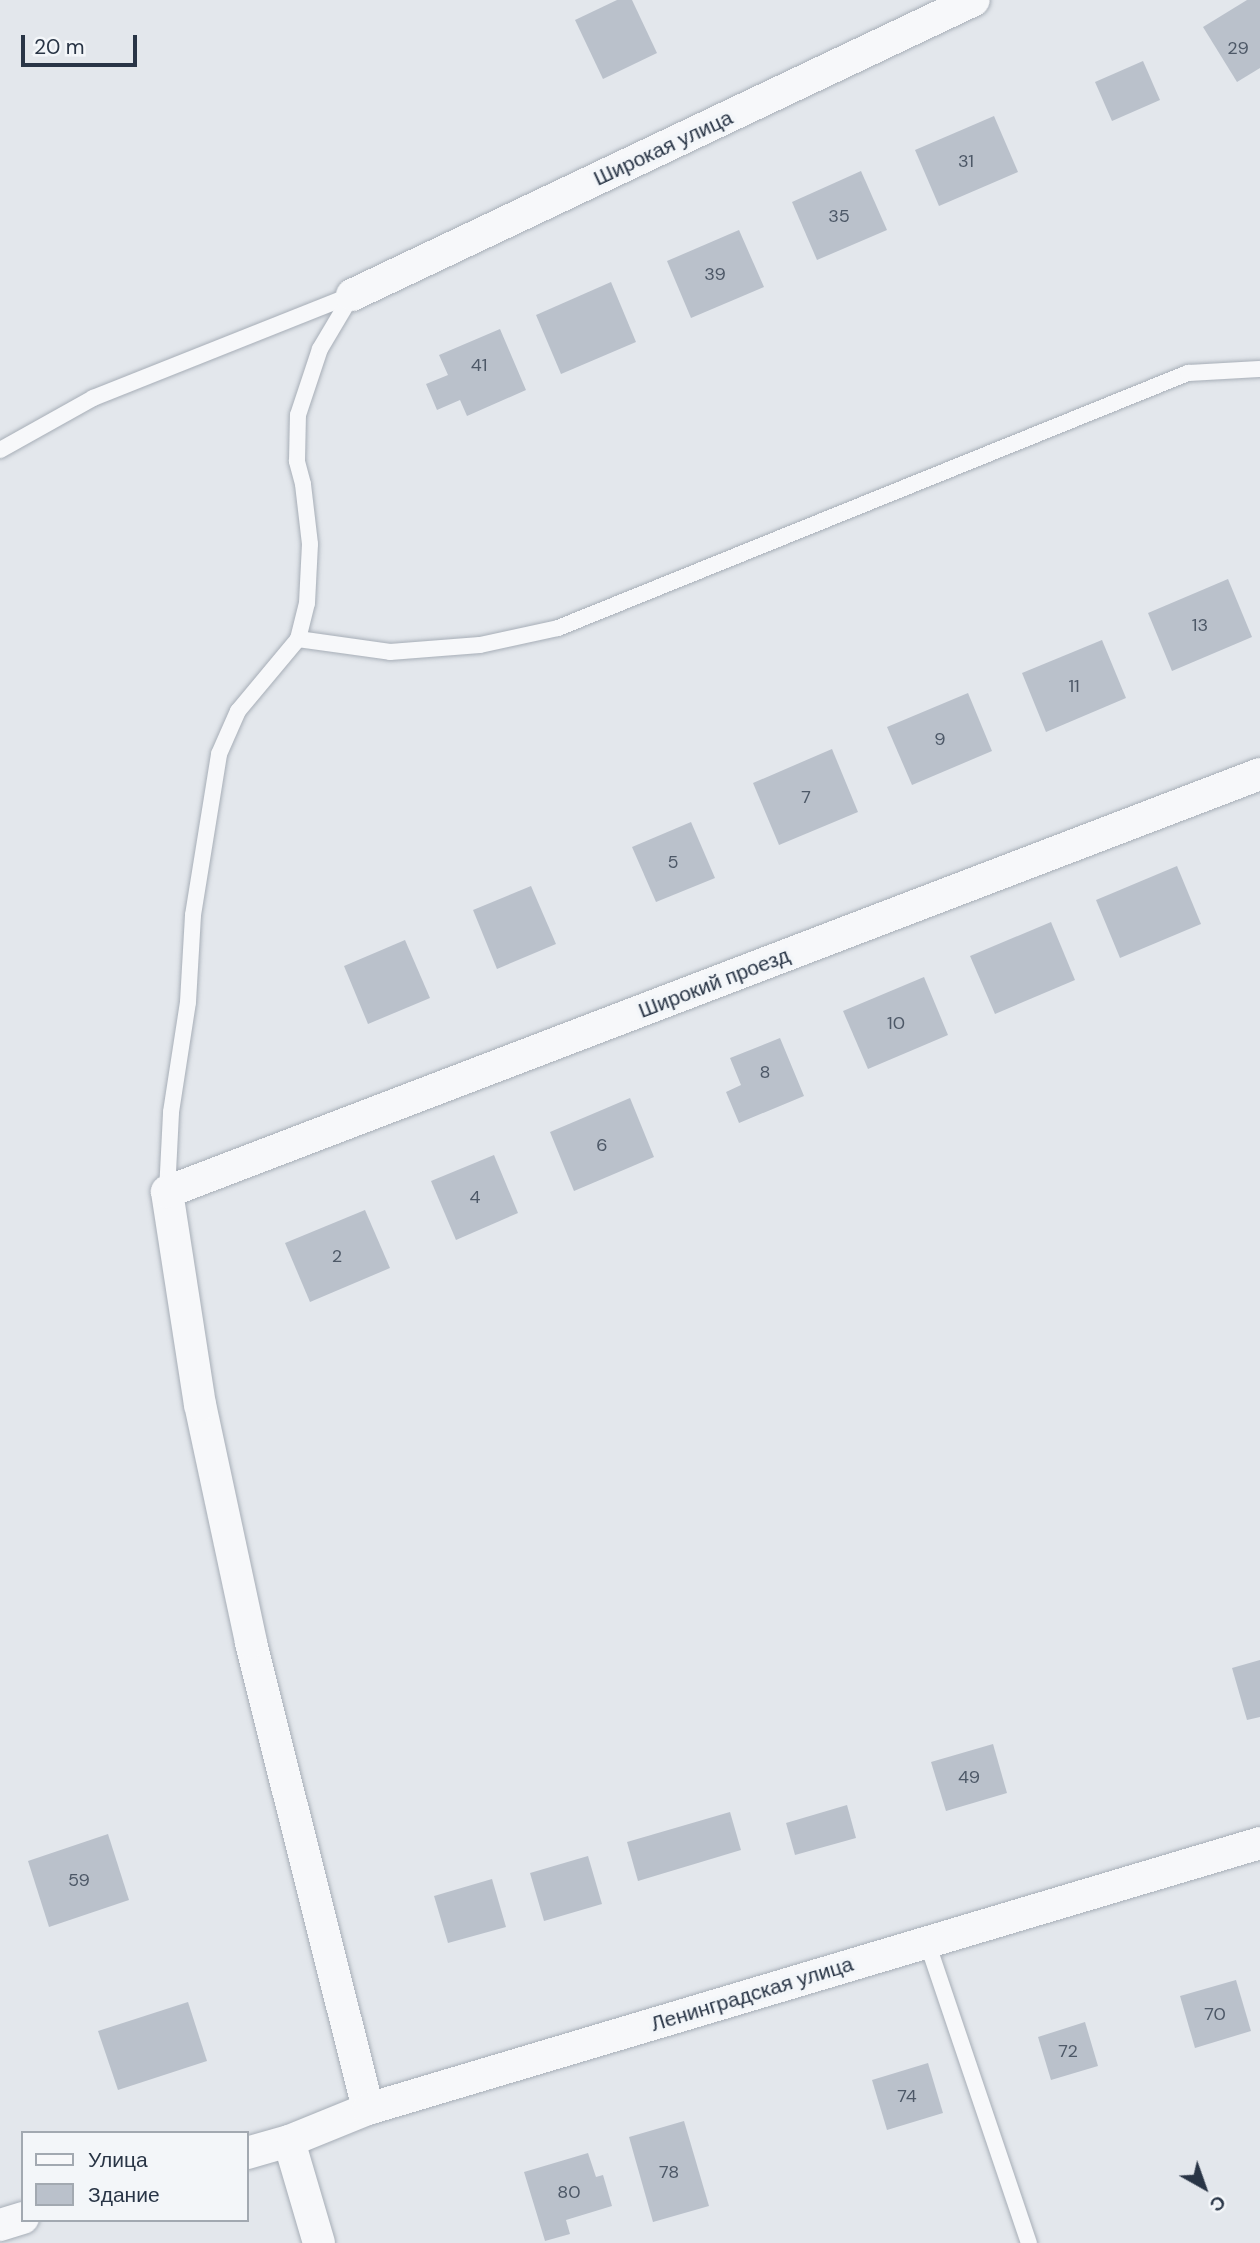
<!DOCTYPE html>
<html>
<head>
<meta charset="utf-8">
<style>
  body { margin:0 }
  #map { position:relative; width:1260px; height:2243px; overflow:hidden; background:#e3e7ec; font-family:"DM Sans",sans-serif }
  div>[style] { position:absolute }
  .building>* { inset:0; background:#bac1cb }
  .roads { filter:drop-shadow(0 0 2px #a7aeb7) drop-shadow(0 0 2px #a7aeb7) }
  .service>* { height:16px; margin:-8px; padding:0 8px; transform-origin:8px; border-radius:8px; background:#f7f8fa }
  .minor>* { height:32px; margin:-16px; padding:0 16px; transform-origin:16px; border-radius:16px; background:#f7f8fa }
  span { translate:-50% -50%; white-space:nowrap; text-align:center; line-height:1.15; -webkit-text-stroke:7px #f3f6f9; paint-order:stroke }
  .number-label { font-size:18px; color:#4d5867 }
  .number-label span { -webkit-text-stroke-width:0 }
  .street-label { font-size:21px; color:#293546 }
  .legend { position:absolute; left:21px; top:2131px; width:228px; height:91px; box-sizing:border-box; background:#f3f6f9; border:2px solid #a2a9b1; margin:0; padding:9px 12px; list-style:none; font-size:21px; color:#293546 }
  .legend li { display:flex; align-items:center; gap:14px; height:35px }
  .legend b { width:35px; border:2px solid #a2a9b1 }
  .north { position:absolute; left:1169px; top:2152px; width:70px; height:70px; -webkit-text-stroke:5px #f3f6f9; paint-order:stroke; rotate:140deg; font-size:19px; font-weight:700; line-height:28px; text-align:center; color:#293546 }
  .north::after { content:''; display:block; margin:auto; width:24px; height:32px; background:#293546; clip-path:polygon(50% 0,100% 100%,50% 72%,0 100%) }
  .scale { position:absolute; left:21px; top:35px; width:116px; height:32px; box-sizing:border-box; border:4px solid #293546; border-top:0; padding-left:9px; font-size:21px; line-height:24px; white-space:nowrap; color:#293546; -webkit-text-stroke:5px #f3f6f9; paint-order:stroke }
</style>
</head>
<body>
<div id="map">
  <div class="building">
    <i style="clip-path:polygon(617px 0,632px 0,657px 53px,603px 79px,575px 20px)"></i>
    <i style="clip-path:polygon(1247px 0,1260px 0,1260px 68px,1237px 82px,1203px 27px)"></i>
    <i style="clip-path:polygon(1143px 61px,1160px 100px,1112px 121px,1095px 82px)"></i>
    <i style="clip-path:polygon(994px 116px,1018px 172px,939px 206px,915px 150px)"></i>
    <i style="clip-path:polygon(861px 171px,887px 230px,817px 260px,792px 202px)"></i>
    <i style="clip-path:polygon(739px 230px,764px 287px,691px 318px,667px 261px)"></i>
    <i style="clip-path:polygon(611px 282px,636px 342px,561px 374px,536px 315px)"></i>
    <i style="clip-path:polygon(500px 329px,526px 390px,467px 416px,460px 400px,437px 410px,426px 384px,448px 375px,439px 355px)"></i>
    <i style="clip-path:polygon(1228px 579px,1252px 637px,1172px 671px,1148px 613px)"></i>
    <i style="clip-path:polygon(1102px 640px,1126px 698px,1046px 732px,1022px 673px)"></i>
    <i style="clip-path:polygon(968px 693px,992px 751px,912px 785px,887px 727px)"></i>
    <i style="clip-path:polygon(832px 749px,858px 812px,779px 845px,753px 783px)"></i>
    <i style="clip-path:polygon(691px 822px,715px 878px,656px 902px,632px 847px)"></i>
    <i style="clip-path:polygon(1177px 866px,1201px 924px,1120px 958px,1096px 900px)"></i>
    <i style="clip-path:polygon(531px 886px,556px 944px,497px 969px,473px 910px)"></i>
    <i style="clip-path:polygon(1051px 922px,1075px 980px,995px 1014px,970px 956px)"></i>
    <i style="clip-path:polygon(405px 940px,430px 998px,368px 1024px,344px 966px)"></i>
    <i style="clip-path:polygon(924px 977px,948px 1035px,868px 1069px,843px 1011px)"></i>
    <i style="clip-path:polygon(780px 1038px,804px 1096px,739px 1123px,726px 1092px,741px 1085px,730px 1058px)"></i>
    <i style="clip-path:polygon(630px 1098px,654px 1157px,574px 1191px,550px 1132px)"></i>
    <i style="clip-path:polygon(494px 1155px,518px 1213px,456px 1240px,431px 1181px)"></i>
    <i style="clip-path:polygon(365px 1210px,390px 1268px,310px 1302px,285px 1243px)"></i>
    <i style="clip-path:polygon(1260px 1660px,1260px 1717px,1247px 1720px,1232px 1668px)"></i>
    <i style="clip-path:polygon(993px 1744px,1007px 1793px,946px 1811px,931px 1762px)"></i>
    <i style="clip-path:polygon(847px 1805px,856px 1838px,795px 1855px,786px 1823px)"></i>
    <i style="clip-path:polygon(730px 1812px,741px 1850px,638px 1881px,627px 1842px)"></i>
    <i style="clip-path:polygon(108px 1834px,129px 1900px,49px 1927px,28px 1861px)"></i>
    <i style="clip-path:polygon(588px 1856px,602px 1904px,544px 1921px,530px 1873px)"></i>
    <i style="clip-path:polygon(492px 1879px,506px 1927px,448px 1943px,434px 1896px)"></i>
    <i style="clip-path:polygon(1236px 1980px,1251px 2031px,1195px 2048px,1180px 1996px)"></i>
    <i style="clip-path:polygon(188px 2002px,207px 2061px,118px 2090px,98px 2031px)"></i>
    <i style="clip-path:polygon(1085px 2022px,1098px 2066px,1051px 2080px,1038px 2037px)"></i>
    <i style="clip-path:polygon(928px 2063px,943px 2113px,887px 2130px,872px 2080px)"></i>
    <i style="clip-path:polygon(684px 2121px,709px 2206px,653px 2222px,629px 2137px)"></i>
    <i style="clip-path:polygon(588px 2153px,596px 2177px,603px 2175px,612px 2206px,566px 2220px,570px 2234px,545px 2241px,524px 2172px)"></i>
  </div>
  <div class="roads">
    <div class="service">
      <i style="left:0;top:450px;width:107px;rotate:-29.2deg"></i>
      <i style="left:93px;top:398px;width:279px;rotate:-21.7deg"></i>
      <i style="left:298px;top:639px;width:93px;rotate:8deg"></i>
      <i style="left:390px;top:652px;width:90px;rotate:-4.4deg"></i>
      <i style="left:480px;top:645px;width:80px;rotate:-12.3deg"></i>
      <i style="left:558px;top:628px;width:680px;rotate:-22.04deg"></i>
      <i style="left:1188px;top:373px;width:72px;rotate:-3.2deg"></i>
      <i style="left:167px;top:1192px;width:80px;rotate:-87.1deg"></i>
      <i style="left:171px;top:1112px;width:111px;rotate:-81.2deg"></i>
      <i style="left:188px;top:1002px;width:87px;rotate:-86.7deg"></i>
      <i style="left:193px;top:915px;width:163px;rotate:-80.8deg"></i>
      <i style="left:219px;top:754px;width:47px;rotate:-66.2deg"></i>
      <i style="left:238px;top:711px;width:94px;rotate:-50.2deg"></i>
      <i style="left:298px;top:639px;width:37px;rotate:-76deg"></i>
      <i style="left:307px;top:603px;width:59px;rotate:-87.1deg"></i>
      <i style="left:310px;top:544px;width:60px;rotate:-96.7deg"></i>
      <i style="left:303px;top:484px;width:24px;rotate:-105deg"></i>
      <i style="left:297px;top:461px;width:46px;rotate:-88.8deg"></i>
      <i style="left:298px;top:415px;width:70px;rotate:-71.6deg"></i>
      <i style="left:320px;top:349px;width:63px;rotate:-59.3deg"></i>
      <i style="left:927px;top:1942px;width:318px;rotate:71.3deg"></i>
    </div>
    <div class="minor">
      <i style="left:352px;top:295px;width:688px;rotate:-25.37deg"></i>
      <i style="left:368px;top:2109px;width:481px;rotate:-104.1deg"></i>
      <i style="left:251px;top:1642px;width:242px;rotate:-102.1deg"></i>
      <i style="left:200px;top:1405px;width:216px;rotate:-98.8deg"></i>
      <i style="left:167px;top:1192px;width:1170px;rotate:-20.93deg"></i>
      <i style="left:289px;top:2141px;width:106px;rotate:73.6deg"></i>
      <i style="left:247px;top:2153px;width:44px;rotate:-15.9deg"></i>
      <i style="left:289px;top:2141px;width:85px;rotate:-22.1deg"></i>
      <i style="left:368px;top:2109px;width:931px;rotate:-16.6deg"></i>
      <i style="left:0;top:2225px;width:24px;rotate:-17deg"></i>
    </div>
  </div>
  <div class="number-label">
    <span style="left:1238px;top:48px">29</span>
    <span style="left:966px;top:161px">31</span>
    <span style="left:839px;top:216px">35</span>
    <span style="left:715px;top:274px">39</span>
    <span style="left:479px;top:365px">41</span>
    <span style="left:1200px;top:625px">13</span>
    <span style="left:1074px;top:686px">11</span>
    <span style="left:940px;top:739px">9</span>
    <span style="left:806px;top:797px">7</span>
    <span style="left:673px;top:862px">5</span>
    <span style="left:896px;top:1023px">10</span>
    <span style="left:765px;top:1072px">8</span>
    <span style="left:602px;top:1145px">6</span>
    <span style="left:475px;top:1197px">4</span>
    <span style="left:337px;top:1256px">2</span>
    <span style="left:969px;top:1777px">49</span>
    <span style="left:79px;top:1880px">59</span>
    <span style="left:1215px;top:2014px">70</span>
    <span style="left:1068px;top:2051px">72</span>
    <span style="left:907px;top:2096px">74</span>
    <span style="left:669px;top:2172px">78</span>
    <span style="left:569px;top:2192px">80</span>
  </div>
  <div class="street-label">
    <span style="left:663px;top:148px;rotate:-25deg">Широкая улица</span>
    <span style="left:714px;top:983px;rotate:-21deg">Широкий проезд</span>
    <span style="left:752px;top:1994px;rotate:-17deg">Ленинградская улица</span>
  </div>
  <ul class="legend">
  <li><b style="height:9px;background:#f7f8fa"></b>Улица</li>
  <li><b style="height:19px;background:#bac1cb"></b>Здание</li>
  </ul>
  <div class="north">С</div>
  <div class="scale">20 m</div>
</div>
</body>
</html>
